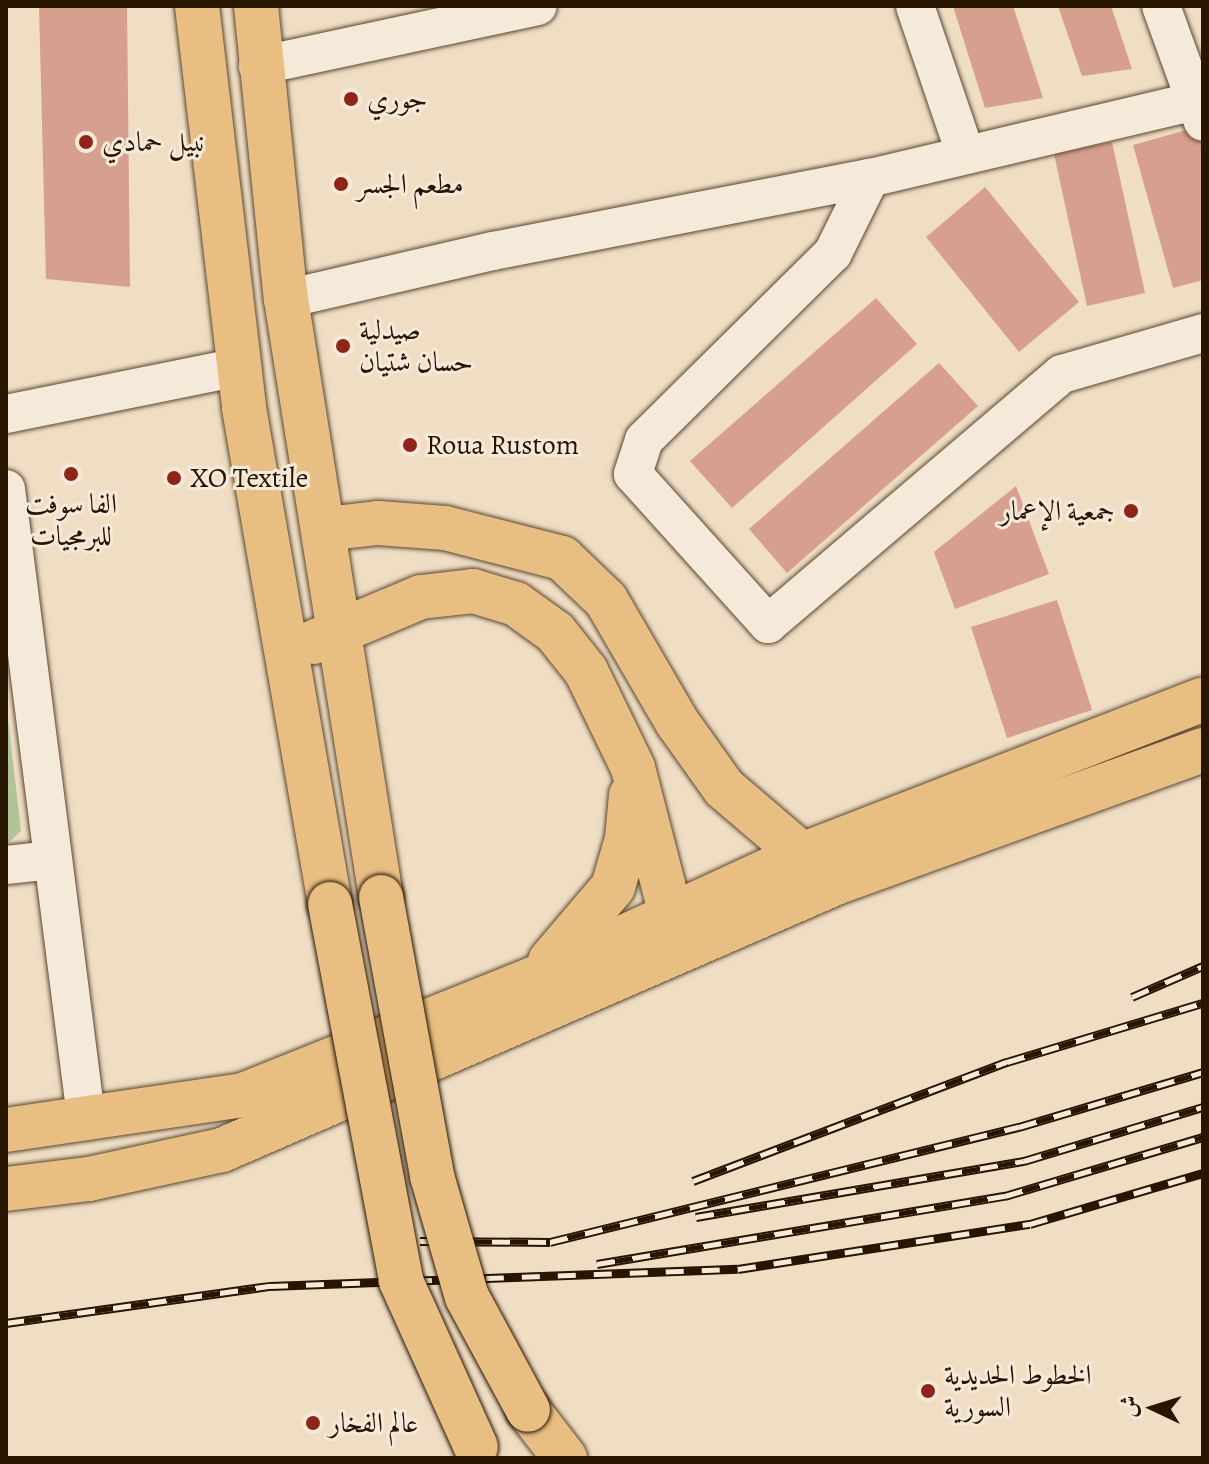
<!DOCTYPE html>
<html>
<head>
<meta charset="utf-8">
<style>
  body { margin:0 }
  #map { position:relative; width:1209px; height:1464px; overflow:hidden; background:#efddc4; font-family:Alegreya,Amiri,serif }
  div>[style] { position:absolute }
  .green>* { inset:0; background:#b2c299 }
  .building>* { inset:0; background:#d79f8f }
  .roads { filter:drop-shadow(0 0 2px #5a4731) drop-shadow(0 0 2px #5a4731) }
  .minor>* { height:38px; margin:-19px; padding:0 19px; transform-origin:19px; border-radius:19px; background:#f5e9d9 }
  .major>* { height:44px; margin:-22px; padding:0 22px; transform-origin:22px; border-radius:22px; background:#e8be82 }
  .rail>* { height:9px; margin-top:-4.5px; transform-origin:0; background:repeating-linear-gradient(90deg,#f5e9d9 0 18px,#281500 0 36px); box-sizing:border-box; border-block:2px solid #281500 }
  .bridges { filter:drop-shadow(0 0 2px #281500) drop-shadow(0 0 2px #281500) }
  .major-bridge>* { height:44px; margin:-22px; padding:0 22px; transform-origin:22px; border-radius:22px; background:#e8be82 }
  .dots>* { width:22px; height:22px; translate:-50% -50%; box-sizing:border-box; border:4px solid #f5e9d9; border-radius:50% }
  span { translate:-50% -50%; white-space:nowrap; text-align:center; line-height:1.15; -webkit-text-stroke:6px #f5e9d9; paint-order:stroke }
  .poi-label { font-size:28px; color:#281500 }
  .left { translate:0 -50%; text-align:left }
  .right { translate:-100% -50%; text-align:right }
  .frame { position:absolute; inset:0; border:8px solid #281500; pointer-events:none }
  .north { position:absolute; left:1113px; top:1368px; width:80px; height:80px; -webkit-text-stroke:6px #f5e9d9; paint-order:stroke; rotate:274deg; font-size:22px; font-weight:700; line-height:32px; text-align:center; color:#281500 }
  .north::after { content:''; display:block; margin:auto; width:28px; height:36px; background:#281500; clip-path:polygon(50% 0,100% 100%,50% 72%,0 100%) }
</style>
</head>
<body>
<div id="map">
  <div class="green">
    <i style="clip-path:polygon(6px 702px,21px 831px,6px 845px)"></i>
  </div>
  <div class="building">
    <i style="clip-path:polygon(39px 6px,127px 6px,130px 287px,46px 279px)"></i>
    <i style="clip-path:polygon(953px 6px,1013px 6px,1043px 98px,985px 108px)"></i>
    <i style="clip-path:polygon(1058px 6px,1111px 6px,1132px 69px,1082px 76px)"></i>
    <i style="clip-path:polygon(1197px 127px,1203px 148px,1203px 280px,1173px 288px,1133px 145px)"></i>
    <i style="clip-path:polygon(1112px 142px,1145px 293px,1087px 306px,1054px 154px)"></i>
    <i style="clip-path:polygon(985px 187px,1079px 302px,1019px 352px,926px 237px)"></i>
    <i style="clip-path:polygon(876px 298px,917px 344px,732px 508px,690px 461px)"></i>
    <i style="clip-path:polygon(939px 363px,978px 406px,787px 573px,749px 529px)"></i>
    <i style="clip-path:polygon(1016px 486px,1049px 574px,955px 609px,934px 552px)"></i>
    <i style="clip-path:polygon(1057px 600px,1092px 710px,1007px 738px,971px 627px)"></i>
  </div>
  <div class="roads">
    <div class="minor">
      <i style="left:915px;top:6px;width:155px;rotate:71.2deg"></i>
      <i style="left:1161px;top:6px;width:123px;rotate:70.1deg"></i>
      <i style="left:258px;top:66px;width:286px;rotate:-12.1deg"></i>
      <i style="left:870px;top:178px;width:84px;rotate:116.3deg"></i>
      <i style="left:833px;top:253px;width:266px;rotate:135.3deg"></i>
      <i style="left:644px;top:440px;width:36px;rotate:108deg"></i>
      <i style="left:633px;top:474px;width:202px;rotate:48deg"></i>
      <i style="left:768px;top:624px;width:386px;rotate:-40.4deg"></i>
      <i style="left:1062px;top:374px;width:147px;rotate:-16.2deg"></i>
      <i style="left:286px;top:299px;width:212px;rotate:-13.1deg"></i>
      <i style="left:493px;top:251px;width:384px;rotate:-11deg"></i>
      <i style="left:870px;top:178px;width:334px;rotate:-13.3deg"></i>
      <i style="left:6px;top:414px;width:238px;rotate:-11.4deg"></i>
      <i style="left:6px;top:489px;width:633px;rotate:82.74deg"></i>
      <i style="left:6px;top:865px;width:47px;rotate:-6.1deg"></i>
    </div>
    <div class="major">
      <i style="left:197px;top:6px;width:405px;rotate:83.3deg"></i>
      <i style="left:244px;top:408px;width:503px;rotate:80.16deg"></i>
      <i style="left:256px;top:6px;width:295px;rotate:84.2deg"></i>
      <i style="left:286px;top:299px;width:605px;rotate:80.97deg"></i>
      <i style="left:325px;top:529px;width:53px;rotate:-6.5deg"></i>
      <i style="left:378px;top:523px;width:67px;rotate:4.3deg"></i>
      <i style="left:445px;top:528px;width:121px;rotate:14.4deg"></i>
      <i style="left:562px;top:558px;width:61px;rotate:43.7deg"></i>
      <i style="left:606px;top:600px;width:141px;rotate:59.8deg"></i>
      <i style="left:677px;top:722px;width:81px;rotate:54.5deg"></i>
      <i style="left:724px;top:788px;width:125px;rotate:40.5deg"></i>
      <i style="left:314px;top:642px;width:116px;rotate:-22.8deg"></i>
      <i style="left:421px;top:597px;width:52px;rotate:-6.6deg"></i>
      <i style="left:473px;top:591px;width:45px;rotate:16.8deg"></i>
      <i style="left:516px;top:604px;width:48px;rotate:35.7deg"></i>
      <i style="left:555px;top:632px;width:50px;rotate:51.5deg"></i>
      <i style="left:586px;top:671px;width:108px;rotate:64.1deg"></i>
      <i style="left:633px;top:768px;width:180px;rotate:75.5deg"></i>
      <i style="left:550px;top:961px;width:97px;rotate:-49.6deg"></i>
      <i style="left:613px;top:887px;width:50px;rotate:-73.7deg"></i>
      <i style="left:627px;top:839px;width:44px;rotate:-84.8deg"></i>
      <i style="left:6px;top:1130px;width:240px;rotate:-8.4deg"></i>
      <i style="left:243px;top:1095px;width:310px;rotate:-21.8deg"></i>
      <i style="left:531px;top:980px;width:295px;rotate:-24.8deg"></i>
      <i style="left:799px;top:856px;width:433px;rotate:-21.2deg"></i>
      <i style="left:6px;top:1189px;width:84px;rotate:-6.9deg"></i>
      <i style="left:89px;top:1179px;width:136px;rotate:-12.3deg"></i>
      <i style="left:222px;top:1150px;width:672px;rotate:-23.51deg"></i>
      <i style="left:838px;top:882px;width:388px;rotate:-19.9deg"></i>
      <i style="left:528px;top:1410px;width:61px;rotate:52.4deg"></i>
    </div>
  </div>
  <div class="rail">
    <i style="left:1132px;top:997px;width:77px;rotate:-23.6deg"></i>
    <i style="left:693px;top:1181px;width:336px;rotate:-20.8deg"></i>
    <i style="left:1007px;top:1062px;width:205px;rotate:-16.8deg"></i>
    <i style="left:696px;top:1217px;width:333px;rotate:-9.7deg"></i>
    <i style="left:1024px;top:1161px;width:187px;rotate:-16.8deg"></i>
    <i style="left:420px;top:1241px;width:130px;rotate:0.4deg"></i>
    <i style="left:550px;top:1242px;width:483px;rotate:-13.8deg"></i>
    <i style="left:1019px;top:1127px;width:192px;rotate:-16.6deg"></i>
    <i style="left:597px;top:1264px;width:414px;rotate:-9.5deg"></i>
    <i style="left:1005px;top:1196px;width:207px;rotate:-16.6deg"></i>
    <i style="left:6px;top:1323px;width:267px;rotate:-8deg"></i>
    <i style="left:270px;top:1286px;width:468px;rotate:-2.1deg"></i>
    <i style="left:738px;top:1269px;width:295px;rotate:-8.8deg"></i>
    <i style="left:1030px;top:1224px;width:180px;rotate:-16.4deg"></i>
  </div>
  <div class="bridges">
    <div class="major-bridge">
      <i style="left:381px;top:897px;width:284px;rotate:79.6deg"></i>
      <i style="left:432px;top:1176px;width:126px;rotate:73.9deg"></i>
      <i style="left:467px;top:1297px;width:128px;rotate:61.6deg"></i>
      <i style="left:330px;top:904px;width:384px;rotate:79.3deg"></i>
      <i style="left:401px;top:1281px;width:182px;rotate:65.7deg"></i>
    </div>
  </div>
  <div class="dots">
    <i style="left:351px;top:99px;background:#8f2418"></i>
    <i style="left:86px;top:142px;background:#8f2418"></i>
    <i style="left:341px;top:184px;background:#8f2418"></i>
    <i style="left:343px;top:346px;background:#8f2418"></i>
    <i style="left:410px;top:445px;background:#8f2418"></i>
    <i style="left:71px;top:474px;background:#8f2418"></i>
    <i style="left:174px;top:478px;background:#8f2418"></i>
    <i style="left:1131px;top:511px;background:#8f2418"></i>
    <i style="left:928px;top:1391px;background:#8f2418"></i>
    <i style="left:313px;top:1423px;background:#8f2418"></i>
  </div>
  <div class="poi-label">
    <span class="left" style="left:367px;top:99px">جوري</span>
    <span class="left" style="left:102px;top:142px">نبيل حمادي</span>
    <span class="left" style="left:357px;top:184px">مطعم الجسر</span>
    <span class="left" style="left:359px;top:346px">صيدلية<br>حسان شتيان</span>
    <span class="left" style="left:426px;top:445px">Roua Rustom</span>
    <span class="left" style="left:190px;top:478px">XO Textile</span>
    <span style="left:71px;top:520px">الفا سوفت<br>للبرمجيات</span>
    <span class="right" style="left:1115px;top:511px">جمعية الإعمار</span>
    <span class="left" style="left:944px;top:1391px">الخطوط الحديدية<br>السورية</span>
    <span class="left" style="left:329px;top:1423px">عالم الفخار</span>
  </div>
  <div class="frame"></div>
  <div class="north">ش</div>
</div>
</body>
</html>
